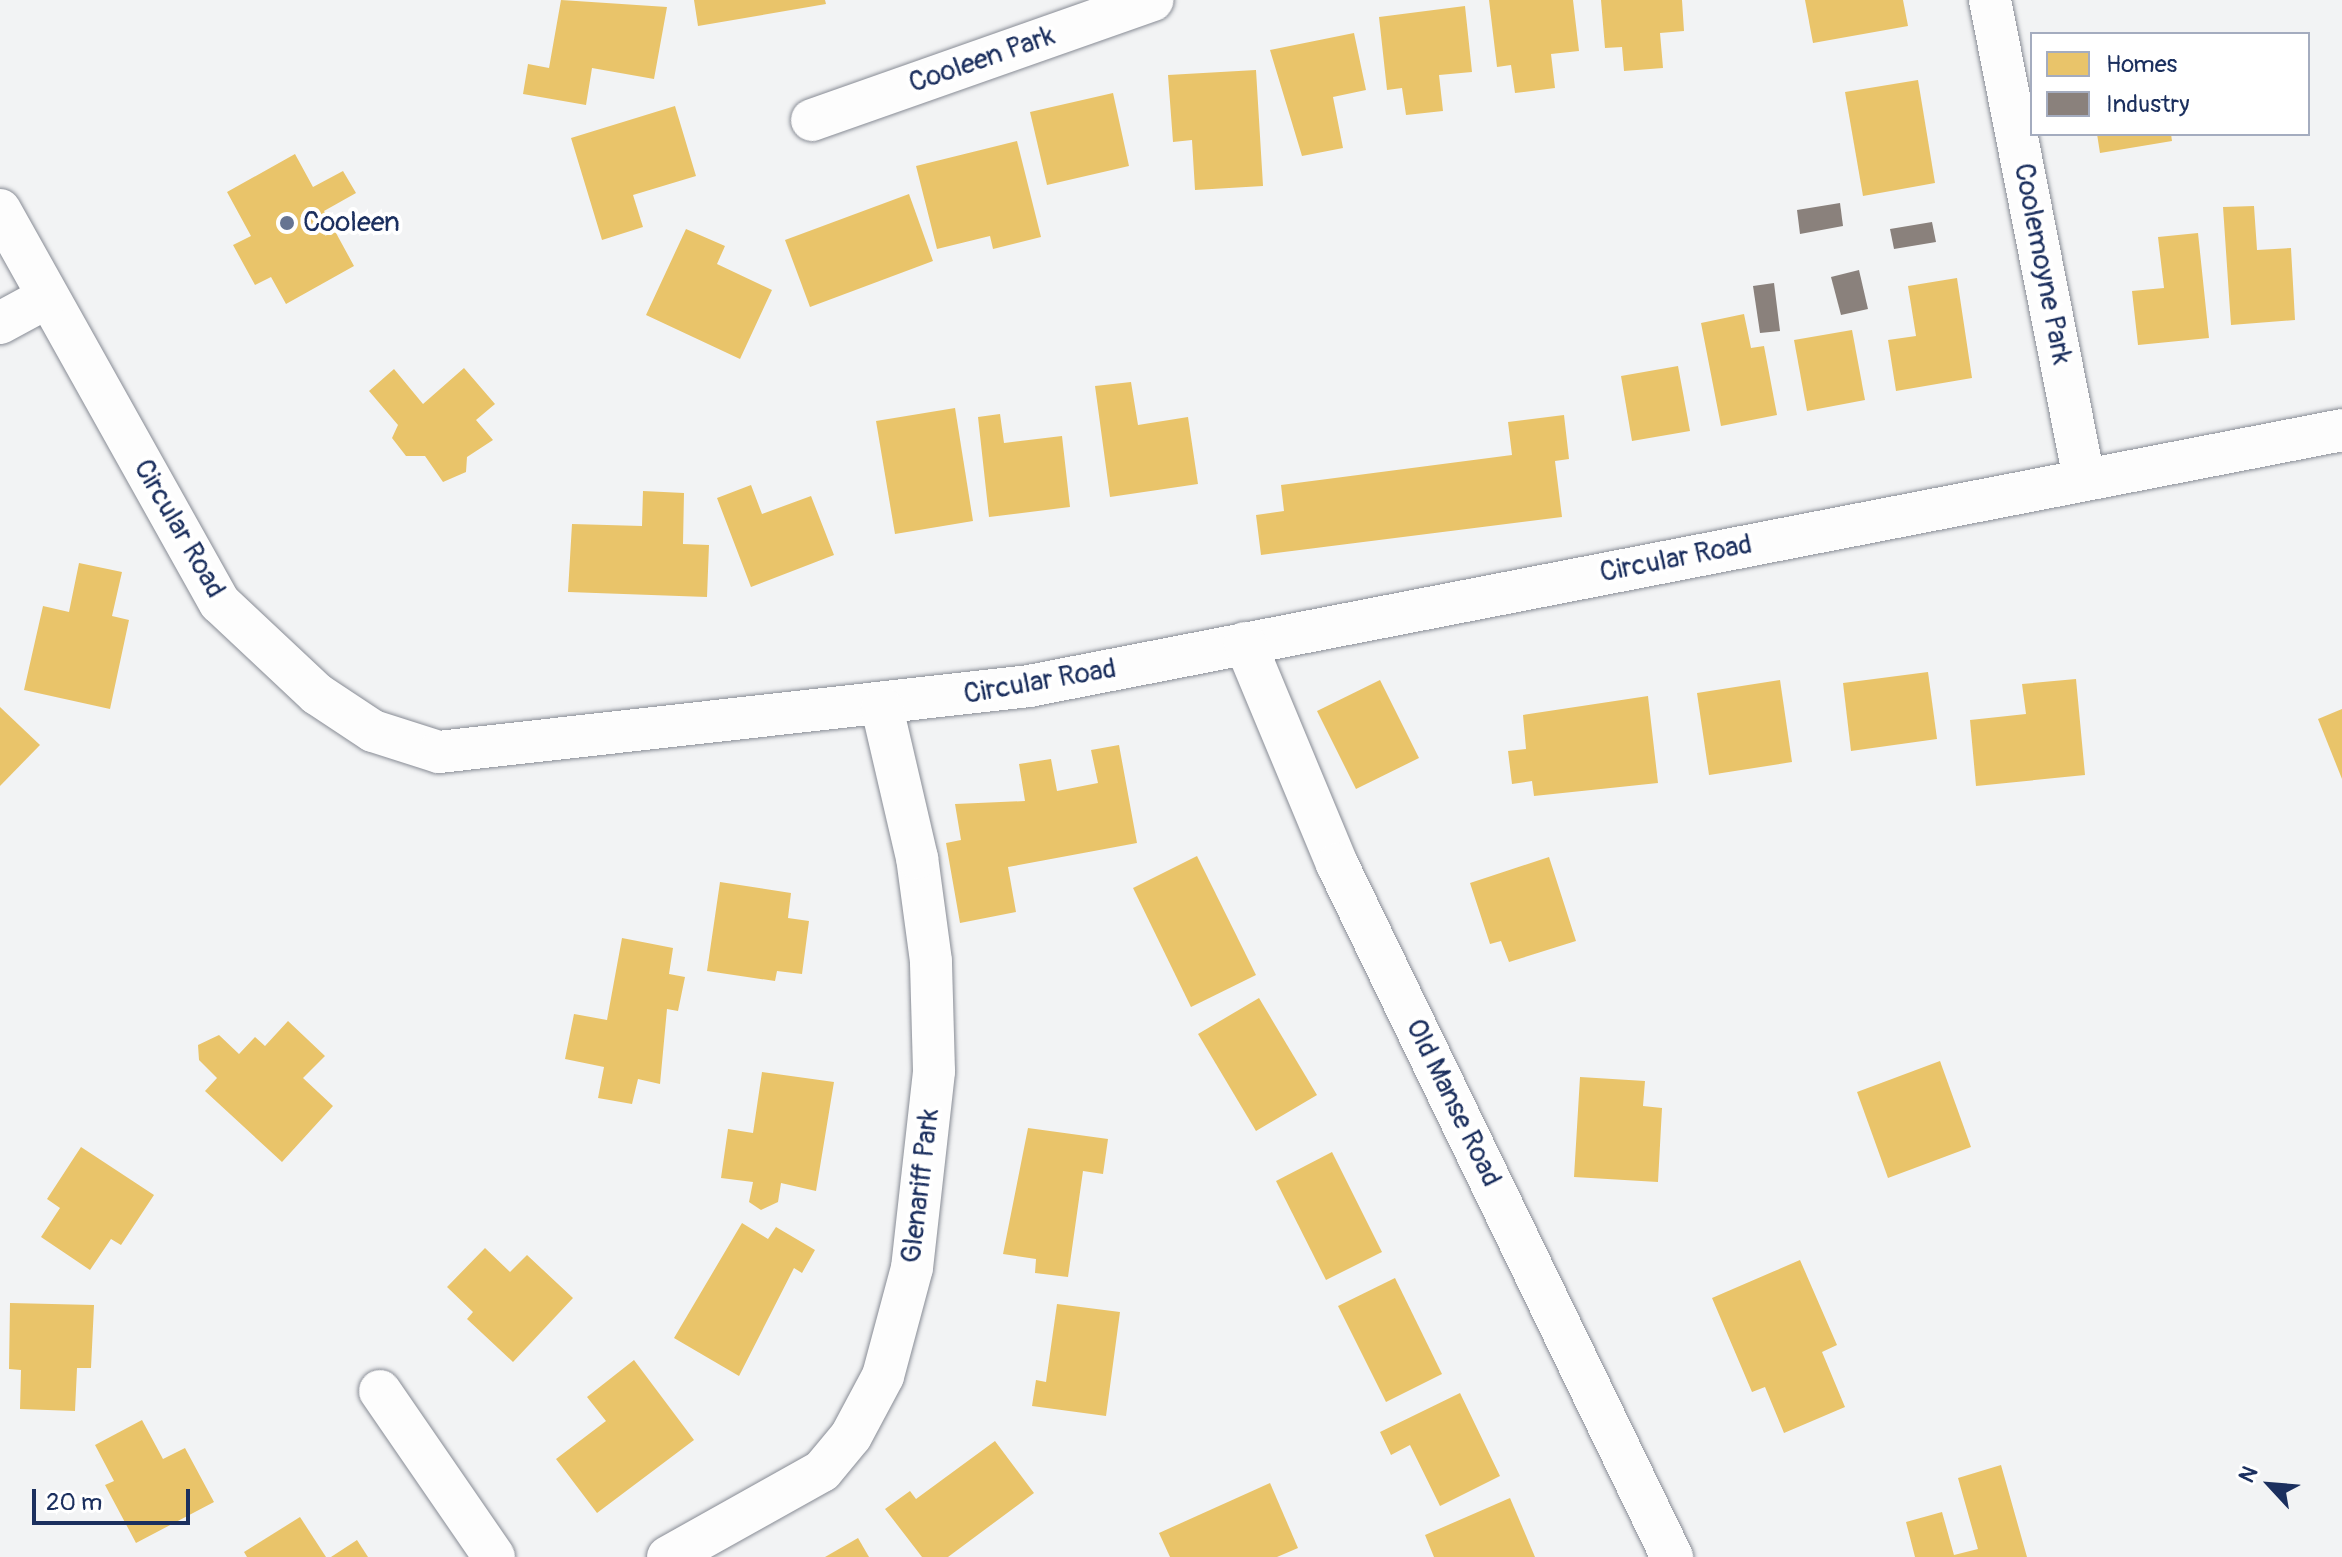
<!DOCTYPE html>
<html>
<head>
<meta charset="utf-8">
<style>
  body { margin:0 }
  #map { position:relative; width:2342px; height:1557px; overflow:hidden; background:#f2f3f4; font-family:Pangolin,sans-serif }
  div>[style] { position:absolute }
  .homes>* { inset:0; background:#e9c46a }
  .industry>* { inset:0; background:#8a817c }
  .roads { filter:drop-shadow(0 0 2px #888c95) drop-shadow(0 0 2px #888c95) }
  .minor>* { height:42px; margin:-21px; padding:0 21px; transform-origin:21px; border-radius:21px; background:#fdfdfd }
  .dots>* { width:22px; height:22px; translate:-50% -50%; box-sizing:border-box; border:4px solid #fff; border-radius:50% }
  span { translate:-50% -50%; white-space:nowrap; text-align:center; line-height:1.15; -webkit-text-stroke:8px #fff; paint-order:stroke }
  .street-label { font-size:28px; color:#1b2f5e }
  .poi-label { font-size:28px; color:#1b2f5e }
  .left { translate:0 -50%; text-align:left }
  .legend { position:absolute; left:2030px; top:32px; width:280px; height:104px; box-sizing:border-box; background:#fff; border:2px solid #a4acbf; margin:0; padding:10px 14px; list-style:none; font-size:24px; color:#1b2f5e }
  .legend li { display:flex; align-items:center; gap:16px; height:40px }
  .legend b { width:40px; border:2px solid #a4acbf }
  .north { position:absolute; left:2230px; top:1445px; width:80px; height:80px; -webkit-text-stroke:6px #fff; paint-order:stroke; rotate:296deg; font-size:22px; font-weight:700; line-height:32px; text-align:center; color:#1b2f5e }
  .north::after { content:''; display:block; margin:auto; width:28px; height:36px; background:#1b2f5e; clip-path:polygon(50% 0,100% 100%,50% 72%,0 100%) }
  .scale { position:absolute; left:32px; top:1489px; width:158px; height:36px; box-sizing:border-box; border:4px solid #1b2f5e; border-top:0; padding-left:10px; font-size:24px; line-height:28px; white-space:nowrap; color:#1b2f5e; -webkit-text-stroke:6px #fff; paint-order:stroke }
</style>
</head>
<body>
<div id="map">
  <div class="homes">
    <i style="clip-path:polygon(561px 0,667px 7px,654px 79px,592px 68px,586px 105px,523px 94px,528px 64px,549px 68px)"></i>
    <i style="clip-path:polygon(694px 0,825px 0,826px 4px,698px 26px)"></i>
    <i style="clip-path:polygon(1489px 0,1573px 0,1579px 51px,1551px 54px,1555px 88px,1515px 93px,1511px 65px,1497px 67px)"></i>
    <i style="clip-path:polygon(1601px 0,1682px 0,1684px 31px,1660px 33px,1663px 68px,1624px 71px,1622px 47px,1605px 48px)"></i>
    <i style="clip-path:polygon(1805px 0,1903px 0,1908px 26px,1813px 43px)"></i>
    <i style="clip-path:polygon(1465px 6px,1472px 72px,1439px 75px,1443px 111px,1406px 115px,1402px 88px,1387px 90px,1379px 17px)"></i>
    <i style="clip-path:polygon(1354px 33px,1366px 90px,1333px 97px,1343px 148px,1302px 156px,1270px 50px)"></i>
    <i style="clip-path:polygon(1256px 70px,1263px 186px,1195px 190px,1192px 140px,1173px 142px,1168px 75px)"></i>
    <i style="clip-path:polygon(1918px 80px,1935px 183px,1863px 196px,1845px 92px)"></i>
    <i style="clip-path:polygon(1113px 93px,1129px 166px,1047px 185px,1030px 112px)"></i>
    <i style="clip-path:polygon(675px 106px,696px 176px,633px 195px,643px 227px,602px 240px,571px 138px)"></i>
    <i style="clip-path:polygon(2097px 134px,2171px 134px,2172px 141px,2100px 153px)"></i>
    <i style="clip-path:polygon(1017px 141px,1041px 237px,993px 249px,990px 236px,937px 249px,916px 166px)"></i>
    <i style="clip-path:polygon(295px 154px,313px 187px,343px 171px,356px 193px,324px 211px,354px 266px,286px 304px,271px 277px,255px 285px,233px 245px,251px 236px,227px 192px)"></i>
    <i style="clip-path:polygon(909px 194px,933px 261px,810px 307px,785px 240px)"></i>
    <i style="clip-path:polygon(2254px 206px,2257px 250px,2291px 248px,2295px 320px,2231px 325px,2223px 207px)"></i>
    <i style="clip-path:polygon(686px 229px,725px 246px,717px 264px,772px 290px,740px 359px,646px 315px)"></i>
    <i style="clip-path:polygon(2198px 233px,2209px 338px,2138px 345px,2132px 291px,2164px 288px,2158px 237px)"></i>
    <i style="clip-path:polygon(1957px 278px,1972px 378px,1896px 391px,1888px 340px,1916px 336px,1908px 286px)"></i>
    <i style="clip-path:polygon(1744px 314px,1751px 348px,1764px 346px,1777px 415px,1721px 426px,1701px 323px)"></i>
    <i style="clip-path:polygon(1852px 330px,1865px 400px,1807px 411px,1794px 340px)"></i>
    <i style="clip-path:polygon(1678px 366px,1690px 431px,1632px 441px,1621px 376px)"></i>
    <i style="clip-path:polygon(464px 368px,495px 404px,476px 420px,493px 440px,467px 457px,466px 472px,443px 482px,425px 456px,406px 456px,392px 438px,398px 425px,369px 391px,394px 369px,423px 404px)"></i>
    <i style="clip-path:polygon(1131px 382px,1138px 425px,1188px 417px,1198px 484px,1110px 497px,1095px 386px)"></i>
    <i style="clip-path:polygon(955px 408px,973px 521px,895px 534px,876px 421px)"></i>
    <i style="clip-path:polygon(1000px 414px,1004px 443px,1062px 436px,1070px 507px,989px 517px,978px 417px)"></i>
    <i style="clip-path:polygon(1564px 415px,1569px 459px,1555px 461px,1562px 517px,1261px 555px,1256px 515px,1284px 511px,1281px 485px,1512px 455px,1508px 422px)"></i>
    <i style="clip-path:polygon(751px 485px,762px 514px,811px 496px,834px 555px,751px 587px,717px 498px)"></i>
    <i style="clip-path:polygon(643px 491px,684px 493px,683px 544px,709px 545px,707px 597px,568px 592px,572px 524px,642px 526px)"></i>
    <i style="clip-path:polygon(79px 563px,122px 572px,112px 616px,129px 620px,110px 709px,24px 690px,43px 606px,69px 612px)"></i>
    <i style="clip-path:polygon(1928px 672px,1937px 739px,1851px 751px,1843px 683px)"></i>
    <i style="clip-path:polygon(2076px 679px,2085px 775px,1976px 786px,1970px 720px,2026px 714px,2022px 684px)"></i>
    <i style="clip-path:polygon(1380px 680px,1419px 758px,1356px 789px,1317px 711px)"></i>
    <i style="clip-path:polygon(1780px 680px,1792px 762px,1709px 775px,1697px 693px)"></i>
    <i style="clip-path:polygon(1648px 696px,1658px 783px,1534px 796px,1532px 781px,1512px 784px,1508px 751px,1526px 749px,1523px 715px)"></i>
    <i style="clip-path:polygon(0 707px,40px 745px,0 786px)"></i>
    <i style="clip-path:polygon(2342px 709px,2342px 779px,2318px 719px)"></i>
    <i style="clip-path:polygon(1119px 745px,1137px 843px,1008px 867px,1016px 912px,960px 923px,946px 843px,961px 840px,955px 804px,1025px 801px,1019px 764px,1051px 759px,1057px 791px,1098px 783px,1091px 750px)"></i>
    <i style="clip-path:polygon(1197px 856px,1256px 975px,1191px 1007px,1133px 888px)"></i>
    <i style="clip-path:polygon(1549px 857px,1576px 941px,1509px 962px,1501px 941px,1490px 944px,1470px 883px)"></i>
    <i style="clip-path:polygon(720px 882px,791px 893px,788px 918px,809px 921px,802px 974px,777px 971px,775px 981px,707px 971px)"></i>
    <i style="clip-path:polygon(622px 938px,673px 948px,669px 974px,685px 977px,678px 1011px,667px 1009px,660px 1084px,638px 1079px,632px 1104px,598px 1098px,604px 1067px,565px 1059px,574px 1014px,607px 1020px)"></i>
    <i style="clip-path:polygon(1259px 998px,1317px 1095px,1256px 1131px,1198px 1034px)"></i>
    <i style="clip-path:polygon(288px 1021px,325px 1056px,303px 1078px,333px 1106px,282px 1162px,205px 1091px,217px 1078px,199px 1060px,198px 1045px,219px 1035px,239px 1054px,255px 1037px,265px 1046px)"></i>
    <i style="clip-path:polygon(1940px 1061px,1971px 1147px,1888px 1178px,1857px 1092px)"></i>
    <i style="clip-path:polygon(762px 1072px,834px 1082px,816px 1191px,781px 1183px,778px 1202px,761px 1210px,749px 1202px,753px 1182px,721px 1178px,728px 1129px,753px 1133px)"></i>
    <i style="clip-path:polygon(1580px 1077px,1645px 1081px,1643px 1106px,1662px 1108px,1658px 1182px,1574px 1177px)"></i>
    <i style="clip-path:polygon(1028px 1128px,1108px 1139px,1103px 1174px,1083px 1171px,1068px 1277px,1035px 1273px,1036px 1259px,1003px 1254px)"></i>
    <i style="clip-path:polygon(81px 1147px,154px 1195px,121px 1245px,111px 1239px,90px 1270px,41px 1237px,60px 1208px,47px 1199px)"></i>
    <i style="clip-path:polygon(1332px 1152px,1382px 1252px,1326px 1280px,1276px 1181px)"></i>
    <i style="clip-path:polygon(742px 1223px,768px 1239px,776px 1227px,815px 1250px,802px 1273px,794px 1268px,739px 1376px,674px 1338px)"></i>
    <i style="clip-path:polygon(485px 1248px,510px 1272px,527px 1255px,573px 1298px,513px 1362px,467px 1319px,473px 1312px,447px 1287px)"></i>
    <i style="clip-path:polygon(1800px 1260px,1837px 1345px,1822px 1352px,1845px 1407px,1784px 1433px,1765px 1387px,1752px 1392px,1712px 1298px)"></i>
    <i style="clip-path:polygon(1395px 1278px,1442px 1374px,1386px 1402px,1338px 1306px)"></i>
    <i style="clip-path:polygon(10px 1303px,94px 1305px,91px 1368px,77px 1368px,75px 1411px,20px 1409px,21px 1370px,9px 1369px)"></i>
    <i style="clip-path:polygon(1057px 1304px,1120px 1312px,1106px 1416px,1032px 1406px,1036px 1380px,1046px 1382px)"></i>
    <i style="clip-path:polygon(634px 1360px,694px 1440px,597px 1513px,556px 1459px,606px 1421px,587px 1397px)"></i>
    <i style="clip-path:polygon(1460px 1393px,1500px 1476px,1440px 1506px,1410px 1445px,1391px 1455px,1380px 1432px)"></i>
    <i style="clip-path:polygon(142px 1420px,163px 1459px,185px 1448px,214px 1502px,136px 1543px,105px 1485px,114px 1481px,95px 1445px)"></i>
    <i style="clip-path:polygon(995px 1441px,1034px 1493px,948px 1557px,922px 1557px,885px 1509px,910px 1491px,916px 1499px)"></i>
    <i style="clip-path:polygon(2001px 1465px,2027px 1557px,1915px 1557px,1906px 1522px,1942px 1512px,1954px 1555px,1978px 1549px,1958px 1478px)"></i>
    <i style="clip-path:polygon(1270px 1483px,1298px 1548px,1277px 1557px,1170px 1557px,1159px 1533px)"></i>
    <i style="clip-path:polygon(1510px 1498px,1535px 1557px,1434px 1557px,1425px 1535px)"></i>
    <i style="clip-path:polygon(300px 1517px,326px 1557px,247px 1557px,244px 1552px)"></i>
    <i style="clip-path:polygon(858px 1538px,869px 1557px,825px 1557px)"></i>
    <i style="clip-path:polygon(357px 1540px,368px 1557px,331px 1557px)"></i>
  </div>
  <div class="industry">
    <i style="clip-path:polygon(1840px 203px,1843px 226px,1800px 234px,1797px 210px)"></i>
    <i style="clip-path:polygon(1932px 222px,1936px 242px,1894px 249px,1890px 229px)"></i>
    <i style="clip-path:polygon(1859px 270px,1868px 309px,1841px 315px,1831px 277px)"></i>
    <i style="clip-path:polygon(1774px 283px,1780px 331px,1760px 333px,1753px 286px)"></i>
  </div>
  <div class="roads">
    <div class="minor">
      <i style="left:1990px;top:0;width:489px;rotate:78.9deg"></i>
      <i style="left:812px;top:120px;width:361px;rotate:-19.4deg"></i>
      <i style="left:0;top:210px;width:450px;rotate:60.8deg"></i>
      <i style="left:220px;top:603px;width:133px;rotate:43.2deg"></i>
      <i style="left:317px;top:694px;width:67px;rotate:33.5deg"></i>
      <i style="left:373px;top:731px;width:69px;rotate:17.7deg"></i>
      <i style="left:439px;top:752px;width:594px;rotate:-6.38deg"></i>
      <i style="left:1029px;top:686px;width:1338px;rotate:-11.03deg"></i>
      <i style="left:0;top:323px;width:52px;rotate:-28.5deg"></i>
      <i style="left:1245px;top:643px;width:239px;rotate:67.4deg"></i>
      <i style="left:1337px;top:864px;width:770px;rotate:64.2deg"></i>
      <i style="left:380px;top:1391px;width:201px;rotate:55.5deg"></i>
      <i style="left:668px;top:1557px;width:176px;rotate:-29.2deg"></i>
      <i style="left:822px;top:1471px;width:45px;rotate:-50.4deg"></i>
      <i style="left:851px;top:1436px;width:68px;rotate:-61.9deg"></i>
      <i style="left:883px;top:1376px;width:112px;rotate:-75deg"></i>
      <i style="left:912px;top:1268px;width:198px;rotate:-83.6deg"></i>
      <i style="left:934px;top:1071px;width:110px;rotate:-91.6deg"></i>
      <i style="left:931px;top:961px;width:104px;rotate:-97.7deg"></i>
      <i style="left:917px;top:858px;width:154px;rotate:-103.1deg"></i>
    </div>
  </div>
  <div class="dots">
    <i style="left:287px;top:223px;background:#667492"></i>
  </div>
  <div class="street-label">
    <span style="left:982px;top:60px;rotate:-19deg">Cooleen Park</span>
    <span style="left:2042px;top:264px;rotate:79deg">Coolemoyne Park</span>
    <span style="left:179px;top:529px;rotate:60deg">Circular Road</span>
    <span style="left:1676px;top:559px;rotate:-11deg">Circular Road</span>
    <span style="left:1040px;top:682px;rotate:-10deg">Circular Road</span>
    <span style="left:1453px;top:1103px;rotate:64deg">Old Manse Road</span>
    <span style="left:921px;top:1186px;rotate:-83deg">Glenariff Park</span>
  </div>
  <div class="poi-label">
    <span class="left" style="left:303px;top:223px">Cooleen</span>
  </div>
  <ul class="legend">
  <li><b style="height:22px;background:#e9c46a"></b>Homes</li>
  <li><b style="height:22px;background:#8a817c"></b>Industry</li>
  </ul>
  <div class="north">N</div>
  <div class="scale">20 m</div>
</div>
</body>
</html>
